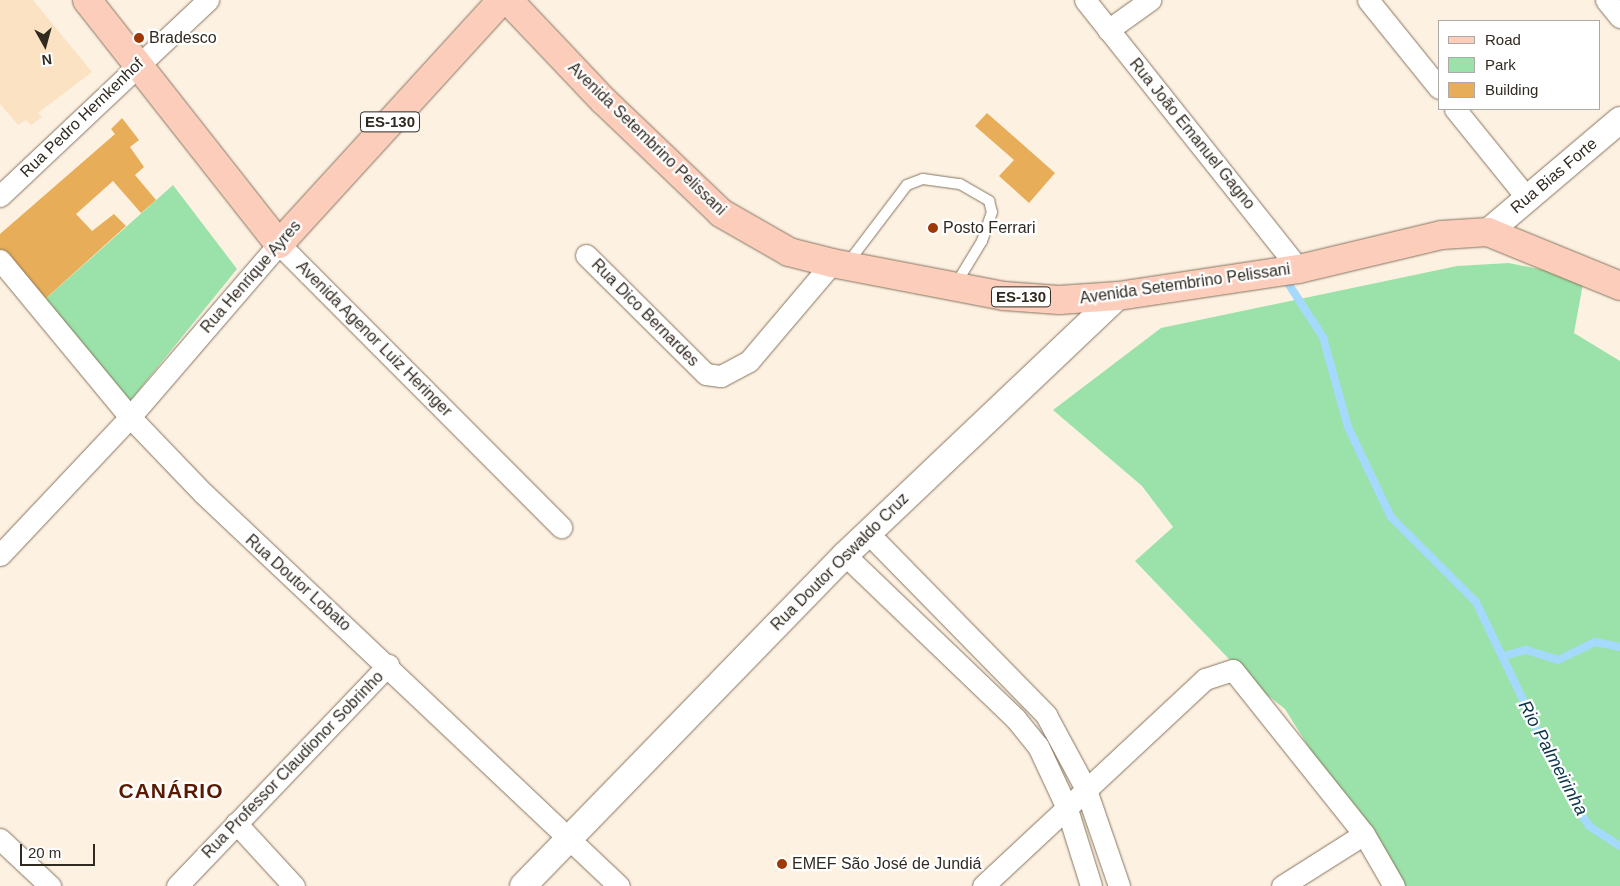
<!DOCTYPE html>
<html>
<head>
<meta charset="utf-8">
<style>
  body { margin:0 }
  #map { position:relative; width:1620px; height:886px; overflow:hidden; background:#fdf1e2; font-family:Helvetica,sans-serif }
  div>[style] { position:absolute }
  .built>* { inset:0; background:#fae2c2 }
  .green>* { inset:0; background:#9ae2a9 }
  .stream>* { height:8px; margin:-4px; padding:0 4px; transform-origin:4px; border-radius:4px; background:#a5d9fd }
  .building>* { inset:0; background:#e7ad58 }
  .roads { filter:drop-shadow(0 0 1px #86755e) drop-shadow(0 0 1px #86755e) }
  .service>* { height:10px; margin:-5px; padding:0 5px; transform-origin:5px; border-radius:5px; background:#fff }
  .minor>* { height:21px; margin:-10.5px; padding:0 10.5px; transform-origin:10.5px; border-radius:10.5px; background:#fff }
  .tertiary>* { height:26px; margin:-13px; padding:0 13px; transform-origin:13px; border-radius:13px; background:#fff }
  .primary>* { height:28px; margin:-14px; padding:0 14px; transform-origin:14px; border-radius:14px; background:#fdcdbc }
  .dots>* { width:14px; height:14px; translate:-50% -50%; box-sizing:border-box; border:2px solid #fff; border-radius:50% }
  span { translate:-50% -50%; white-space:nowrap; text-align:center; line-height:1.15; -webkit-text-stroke:4.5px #fff; paint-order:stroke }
  .shield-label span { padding:1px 4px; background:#fff; border:1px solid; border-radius:4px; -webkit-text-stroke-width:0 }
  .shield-label { font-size:15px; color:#312a20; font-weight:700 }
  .poi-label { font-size:16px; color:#312a20 }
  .left { translate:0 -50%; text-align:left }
  .street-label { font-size:16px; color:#312a20 }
  .water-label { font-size:18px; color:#0d364e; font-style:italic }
  .district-label { font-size:21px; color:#591a00; font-weight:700; letter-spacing:1px }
  .legend { position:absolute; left:1438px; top:20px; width:162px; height:90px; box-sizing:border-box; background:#fff; border:1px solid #adaaa6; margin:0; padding:6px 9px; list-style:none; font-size:15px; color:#312a20 }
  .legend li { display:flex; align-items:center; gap:10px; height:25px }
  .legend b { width:25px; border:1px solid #adaaa6 }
  .north { position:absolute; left:20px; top:20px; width:50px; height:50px; -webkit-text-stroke:4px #fff; paint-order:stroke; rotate:173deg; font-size:14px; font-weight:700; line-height:20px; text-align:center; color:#312a20 }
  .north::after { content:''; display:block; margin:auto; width:18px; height:22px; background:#312a20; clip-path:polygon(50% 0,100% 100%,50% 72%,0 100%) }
  .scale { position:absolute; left:20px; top:844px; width:75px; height:22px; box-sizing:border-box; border:2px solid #312a20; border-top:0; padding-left:6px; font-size:15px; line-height:18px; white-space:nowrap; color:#312a20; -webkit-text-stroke:4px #fff; paint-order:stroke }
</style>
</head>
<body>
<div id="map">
  <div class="built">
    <i style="clip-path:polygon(0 0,33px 0,92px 72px,38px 113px,42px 117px,31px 125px,26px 120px,18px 125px,0 104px)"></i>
  </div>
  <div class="green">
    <i style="clip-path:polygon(173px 185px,237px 269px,126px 406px,41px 303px)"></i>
    <i style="clip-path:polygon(1509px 263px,1584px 278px,1574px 333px,1620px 361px,1620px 886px,1395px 886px,1285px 709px,1252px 683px,1135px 561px,1173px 527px,1142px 486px,1053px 410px,1161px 328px,1457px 266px)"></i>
  </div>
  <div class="stream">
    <i style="left:1284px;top:277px;width:72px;rotate:57deg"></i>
    <i style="left:1323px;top:337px;width:93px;rotate:74.5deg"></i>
    <i style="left:1348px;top:427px;width:100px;rotate:64.5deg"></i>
    <i style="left:1391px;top:517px;width:120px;rotate:45deg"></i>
    <i style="left:1476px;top:602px;width:219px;rotate:64.3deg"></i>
    <i style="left:1571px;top:799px;width:32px;rotate:56deg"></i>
    <i style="left:1589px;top:826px;width:37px;rotate:33deg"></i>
    <i style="left:1503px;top:656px;width:24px;rotate:-15deg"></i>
    <i style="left:1526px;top:650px;width:34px;rotate:17deg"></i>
    <i style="left:1558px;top:660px;width:41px;rotate:-25.9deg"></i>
    <i style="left:1595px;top:642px;width:25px;rotate:11deg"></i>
  </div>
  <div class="building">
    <i style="clip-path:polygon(987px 113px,1055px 173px,1029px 203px,999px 176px,1014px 160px,975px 126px)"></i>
    <i style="clip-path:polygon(122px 118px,139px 140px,130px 147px,144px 167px,135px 175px,156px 200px,141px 213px,113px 181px,76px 214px,92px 231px,114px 214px,126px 226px,43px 301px,0 250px,0 234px,115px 134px,111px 129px)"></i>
  </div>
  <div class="roads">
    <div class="service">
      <i style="left:847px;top:264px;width:99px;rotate:-52.8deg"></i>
      <i style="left:907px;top:185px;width:17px;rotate:-21deg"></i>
      <i style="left:923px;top:179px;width:37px;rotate:8deg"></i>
      <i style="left:960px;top:184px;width:34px;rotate:30deg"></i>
      <i style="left:989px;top:201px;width:11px;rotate:75deg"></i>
      <i style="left:992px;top:212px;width:31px;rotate:109deg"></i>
      <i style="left:982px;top:241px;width:50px;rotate:121.2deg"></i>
    </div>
    <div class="minor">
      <i style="left:1085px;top:0;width:344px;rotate:51.5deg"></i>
      <i style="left:1368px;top:0;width:113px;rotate:51.1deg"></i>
      <i style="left:1606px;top:0;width:22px;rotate:51deg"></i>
      <i style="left:1108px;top:30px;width:52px;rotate:-35.5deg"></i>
      <i style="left:1455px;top:109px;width:116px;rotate:51deg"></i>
      <i style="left:0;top:196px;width:286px;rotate:-43.3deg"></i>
      <i style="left:586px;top:255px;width:169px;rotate:44.8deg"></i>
      <i style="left:706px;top:374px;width:15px;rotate:8deg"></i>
      <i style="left:721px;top:376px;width:32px;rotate:-28deg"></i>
      <i style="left:749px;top:361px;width:128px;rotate:-49.7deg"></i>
      <i style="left:0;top:260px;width:204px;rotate:50.4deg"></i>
      <i style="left:130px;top:417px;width:105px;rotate:46.2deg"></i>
      <i style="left:203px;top:493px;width:572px;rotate:43.37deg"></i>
      <i style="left:868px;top:533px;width:255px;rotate:45.6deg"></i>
      <i style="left:1046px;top:715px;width:82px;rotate:61.6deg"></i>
      <i style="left:1085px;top:787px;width:105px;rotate:71deg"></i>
      <i style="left:0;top:555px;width:190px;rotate:-46.7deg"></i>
      <i style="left:130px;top:417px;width:228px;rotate:-49.3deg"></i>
      <i style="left:279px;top:244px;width:400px;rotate:45.1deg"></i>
      <i style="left:845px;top:555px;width:236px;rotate:43.8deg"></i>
      <i style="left:1015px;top:718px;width:36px;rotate:51deg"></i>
      <i style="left:1038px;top:746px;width:66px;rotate:65deg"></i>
      <i style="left:1066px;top:806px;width:84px;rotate:72.6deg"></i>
      <i style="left:236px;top:823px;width:86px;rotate:47.4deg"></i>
      <i style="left:0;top:839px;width:69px;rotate:43.2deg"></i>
      <i style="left:177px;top:886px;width:306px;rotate:-46.3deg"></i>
      <i style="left:983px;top:886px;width:304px;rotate:-43deg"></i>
      <i style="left:1205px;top:679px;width:29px;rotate:-18deg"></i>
      <i style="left:1233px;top:670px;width:210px;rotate:51.4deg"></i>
      <i style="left:1364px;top:834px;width:60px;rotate:60deg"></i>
      <i style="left:1282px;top:886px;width:97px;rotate:-32.4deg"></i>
    </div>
    <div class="tertiary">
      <i style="left:1488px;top:232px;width:173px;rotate:-40.3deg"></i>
      <i style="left:523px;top:886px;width:462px;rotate:-45.8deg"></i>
      <i style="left:845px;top:555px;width:376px;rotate:-43.5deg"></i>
    </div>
    <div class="primary">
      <i style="left:87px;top:0;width:310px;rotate:51.8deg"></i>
      <i style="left:279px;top:244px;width:331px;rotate:-47.6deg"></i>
      <i style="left:508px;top:0;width:139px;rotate:46.5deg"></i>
      <i style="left:604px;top:101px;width:162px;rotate:43.7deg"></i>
      <i style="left:721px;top:213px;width:78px;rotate:29.8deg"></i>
      <i style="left:789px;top:252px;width:44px;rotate:14.3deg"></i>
      <i style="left:832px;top:263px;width:175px;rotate:10.9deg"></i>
      <i style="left:1004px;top:296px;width:55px;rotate:4.2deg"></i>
      <i style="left:1059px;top:300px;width:59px;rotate:-3.9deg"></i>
      <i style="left:1118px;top:296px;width:183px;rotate:-8.5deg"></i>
      <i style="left:1299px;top:269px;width:147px;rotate:-13.4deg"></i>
      <i style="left:1442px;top:235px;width:46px;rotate:-3.7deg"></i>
      <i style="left:1488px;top:232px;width:143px;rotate:22.2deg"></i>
    </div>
  </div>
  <div class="dots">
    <i style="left:139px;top:38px;background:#9d3807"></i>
    <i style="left:933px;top:228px;background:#9d3807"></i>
    <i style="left:782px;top:864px;background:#9d3807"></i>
  </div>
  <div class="shield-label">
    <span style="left:390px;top:122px">ES-130</span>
    <span style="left:1021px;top:297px">ES-130</span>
  </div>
  <div class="poi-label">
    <span class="left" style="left:149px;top:38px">Bradesco</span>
    <span class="left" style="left:943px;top:228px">Posto Ferrari</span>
    <span class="left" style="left:792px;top:864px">EMEF São José de Jundiá</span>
  </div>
  <div class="street-label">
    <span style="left:82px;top:118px;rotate:-44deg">Rua Pedro Hernkenhof</span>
    <span style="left:1192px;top:134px;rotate:51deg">Rua João Emanuel Gagno</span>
    <span style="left:647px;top:139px;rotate:44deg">Avenida Setembrino Pelissani</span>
    <span style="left:1554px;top:176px;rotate:-40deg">Rua Bias Forte</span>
    <span style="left:251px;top:277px;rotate:-49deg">Rua Henrique Ayres</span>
    <span style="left:1185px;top:284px;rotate:-8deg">Avenida Setembrino Pelissani</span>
    <span style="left:645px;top:313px;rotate:45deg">Rua Dico Bernardes</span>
    <span style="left:374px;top:339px;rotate:45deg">Avenida Agenor Luiz Heringer</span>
    <span style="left:840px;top:562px;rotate:-45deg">Rua Doutor Oswaldo Cruz</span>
    <span style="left:298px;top:583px;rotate:42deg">Rua Doutor Lobato</span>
    <span style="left:293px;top:765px;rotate:-46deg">Rua Professor Claudionor Sobrinho</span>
  </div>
  <div class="water-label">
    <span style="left:1553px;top:758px;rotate:62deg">Rio Palmeirinha</span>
  </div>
  <div class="district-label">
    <span style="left:171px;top:791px">CANÁRIO</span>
  </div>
  <ul class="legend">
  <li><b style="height:6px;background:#fdcdbc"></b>Road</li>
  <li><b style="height:14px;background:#9ae2a9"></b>Park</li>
  <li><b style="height:14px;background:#e7ad58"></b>Building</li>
  </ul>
  <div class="north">N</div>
  <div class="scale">20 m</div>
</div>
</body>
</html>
